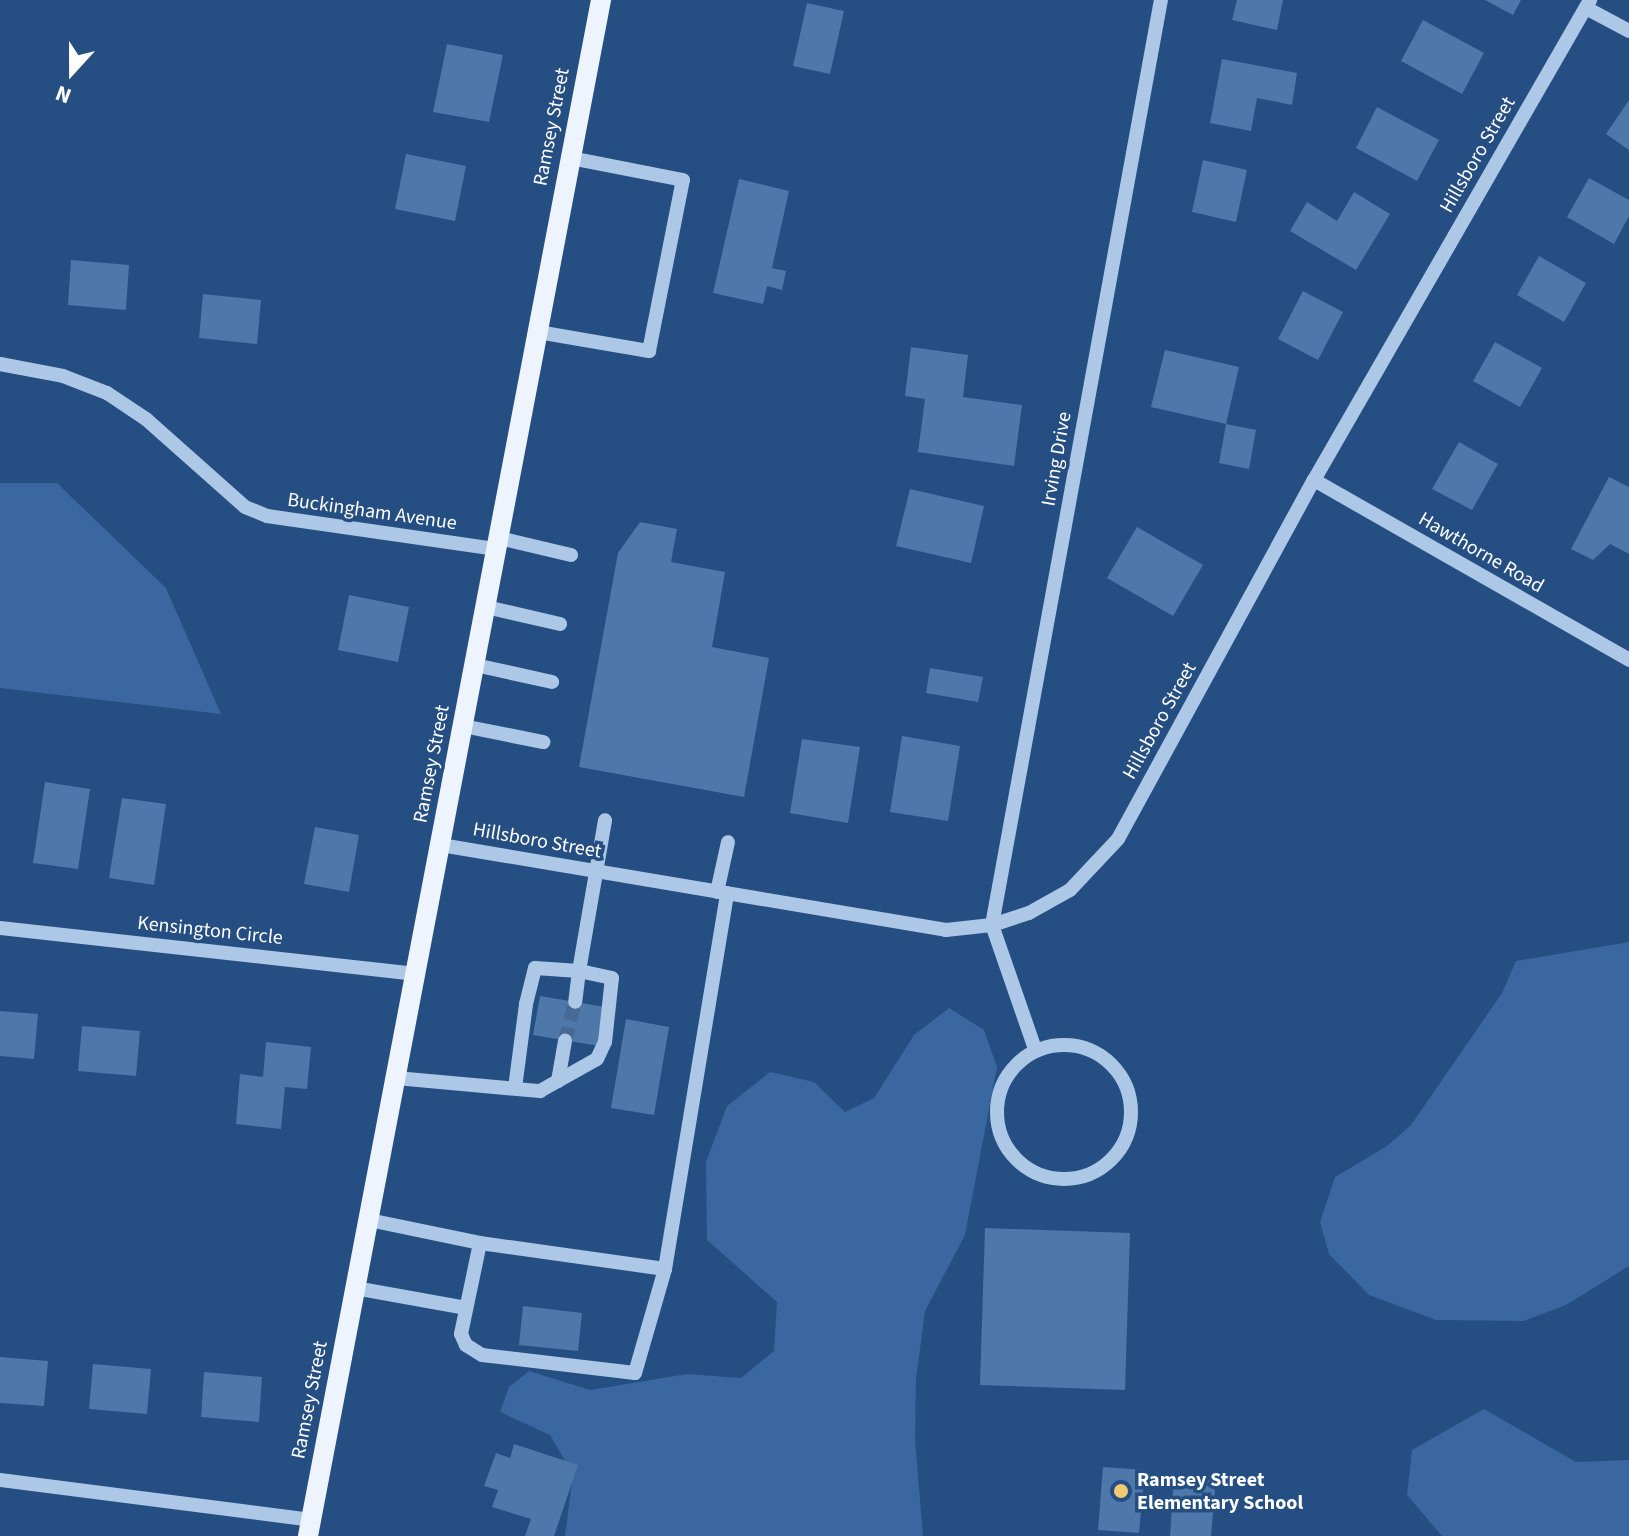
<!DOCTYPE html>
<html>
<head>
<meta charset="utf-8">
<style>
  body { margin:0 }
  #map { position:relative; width:1629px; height:1536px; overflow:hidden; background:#254e82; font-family:"Source Sans 3",sans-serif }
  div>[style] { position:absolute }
  .green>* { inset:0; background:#3a679f }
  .building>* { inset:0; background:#4e77aa }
  .minor-tunnel>* { height:14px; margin-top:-7px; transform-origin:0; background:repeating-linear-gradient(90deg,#466995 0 14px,transparent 0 21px) }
  .minor>* { height:14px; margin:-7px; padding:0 7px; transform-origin:7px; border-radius:7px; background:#adc7e7 }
  .minor>.ring { margin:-7px; padding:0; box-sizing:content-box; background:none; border:14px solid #adc7e7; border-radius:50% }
  .major>* { height:20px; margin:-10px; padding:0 10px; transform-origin:10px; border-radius:10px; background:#eef4fd }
  .dots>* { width:22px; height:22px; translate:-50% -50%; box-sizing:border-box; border:4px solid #254e82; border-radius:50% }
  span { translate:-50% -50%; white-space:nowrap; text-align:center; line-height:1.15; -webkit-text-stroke:7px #254e82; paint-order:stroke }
  .street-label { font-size:20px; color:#fff }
  .poi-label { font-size:20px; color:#fff; font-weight:700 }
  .left { translate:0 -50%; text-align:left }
  .north { position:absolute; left:32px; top:32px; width:80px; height:80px; -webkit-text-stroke:6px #254e82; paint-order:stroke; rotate:201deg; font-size:22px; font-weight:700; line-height:32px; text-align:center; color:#fff }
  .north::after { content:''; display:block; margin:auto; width:28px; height:36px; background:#fff; clip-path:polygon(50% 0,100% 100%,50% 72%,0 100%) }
</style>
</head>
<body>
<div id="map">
  <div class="green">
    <i style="clip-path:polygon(0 483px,57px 483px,166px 588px,221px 714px,0 688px)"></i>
    <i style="clip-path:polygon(1629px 942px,1629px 1266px,1566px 1305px,1523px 1321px,1436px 1320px,1369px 1295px,1329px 1254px,1320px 1222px,1335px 1177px,1387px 1146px,1411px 1125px,1502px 993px,1516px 961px)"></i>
    <i style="clip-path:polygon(949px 1008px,984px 1030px,997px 1067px,965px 1235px,925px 1311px,916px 1379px,915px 1440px,923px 1536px,565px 1536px,573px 1474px,550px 1435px,500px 1412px,509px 1387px,529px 1371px,590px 1390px,687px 1374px,741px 1378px,774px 1351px,777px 1302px,707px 1240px,706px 1162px,727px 1106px,770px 1072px,814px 1082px,845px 1112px,874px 1098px,914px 1035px)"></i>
    <i style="clip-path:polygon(1484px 1409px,1576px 1462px,1629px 1460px,1629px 1536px,1442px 1536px,1407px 1495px,1412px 1450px)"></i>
  </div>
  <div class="building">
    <i style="clip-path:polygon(1237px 0,1283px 0,1277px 30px,1232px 20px)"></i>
    <i style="clip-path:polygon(1485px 0,1521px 0,1513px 15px)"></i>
    <i style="clip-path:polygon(807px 3px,844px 11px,830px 74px,793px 66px)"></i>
    <i style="clip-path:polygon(1423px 20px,1484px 53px,1462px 94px,1401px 61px)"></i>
    <i style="clip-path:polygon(447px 44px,503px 55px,489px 122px,433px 112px)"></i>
    <i style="clip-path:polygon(1222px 59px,1297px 73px,1292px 105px,1257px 98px,1251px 131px,1210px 123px)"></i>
    <i style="clip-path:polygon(1629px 100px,1629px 150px,1606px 134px)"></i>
    <i style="clip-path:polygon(1377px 107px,1439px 140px,1417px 181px,1356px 148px)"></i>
    <i style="clip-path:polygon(406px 154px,466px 166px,455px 221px,395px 209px)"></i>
    <i style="clip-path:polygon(1203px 160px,1247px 170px,1236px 222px,1192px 212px)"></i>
    <i style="clip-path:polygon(1589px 178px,1629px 200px,1629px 216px,1614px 244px,1567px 217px)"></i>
    <i style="clip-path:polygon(739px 179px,789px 191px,772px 268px,786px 271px,782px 290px,767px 286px,763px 304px,713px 293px)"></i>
    <i style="clip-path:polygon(1354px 192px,1390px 214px,1356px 270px,1290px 231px,1307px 202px,1337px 221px)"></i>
    <i style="clip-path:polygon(1539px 256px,1586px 283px,1564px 322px,1517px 295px)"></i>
    <i style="clip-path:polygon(71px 260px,129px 265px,126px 310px,68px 305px)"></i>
    <i style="clip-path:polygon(1303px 291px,1343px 312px,1318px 360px,1278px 339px)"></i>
    <i style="clip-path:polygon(203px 294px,261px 300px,257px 344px,199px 338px)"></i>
    <i style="clip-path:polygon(1495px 342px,1542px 368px,1520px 407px,1473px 381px)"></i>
    <i style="clip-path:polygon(911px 347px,968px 355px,963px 397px,1022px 405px,1014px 466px,918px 452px,925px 399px,905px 396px)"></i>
    <i style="clip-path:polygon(1165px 350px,1239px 367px,1226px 424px,1151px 407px)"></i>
    <i style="clip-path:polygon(1226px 424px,1256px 430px,1249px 469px,1219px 463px)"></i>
    <i style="clip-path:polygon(1459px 442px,1498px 464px,1472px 510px,1432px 489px)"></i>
    <i style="clip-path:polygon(1609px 477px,1629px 487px,1629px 554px,1610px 544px,1593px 560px,1571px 549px)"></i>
    <i style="clip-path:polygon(910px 489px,984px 506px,971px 563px,896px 546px)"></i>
    <i style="clip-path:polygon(640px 522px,677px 529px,671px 562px,725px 572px,712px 647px,769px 658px,744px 797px,579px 767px,618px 553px)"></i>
    <i style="clip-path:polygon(1137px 527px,1203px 565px,1173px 616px,1107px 578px)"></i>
    <i style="clip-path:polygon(349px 595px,409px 607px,398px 662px,338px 650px)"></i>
    <i style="clip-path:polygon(930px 668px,983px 677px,978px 702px,926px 693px)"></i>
    <i style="clip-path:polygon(902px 736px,960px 746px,948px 821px,890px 812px)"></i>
    <i style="clip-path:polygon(802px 739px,860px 747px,848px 823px,790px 813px)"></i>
    <i style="clip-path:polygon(45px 782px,90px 789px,78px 869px,33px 863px)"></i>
    <i style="clip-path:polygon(122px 798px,166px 804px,154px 885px,109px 878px)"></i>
    <i style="clip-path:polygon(315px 827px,359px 835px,349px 892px,304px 884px)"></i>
    <i style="clip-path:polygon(540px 996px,605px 1007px,599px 1046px,533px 1035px)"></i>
    <i style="clip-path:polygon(0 1011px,38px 1014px,34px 1059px,0 1056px)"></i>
    <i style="clip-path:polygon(626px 1019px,669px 1027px,654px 1115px,611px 1108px)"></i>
    <i style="clip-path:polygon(82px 1026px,140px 1031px,136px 1076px,78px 1071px)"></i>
    <i style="clip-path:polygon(266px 1042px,311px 1047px,307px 1089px,285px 1087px,281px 1129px,236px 1124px,240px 1074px,263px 1077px)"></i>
    <i style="clip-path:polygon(985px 1228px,1130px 1233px,1125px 1390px,980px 1385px)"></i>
    <i style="clip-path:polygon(523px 1306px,582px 1313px,578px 1351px,519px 1345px)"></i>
    <i style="clip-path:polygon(0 1357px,48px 1361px,44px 1406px,0 1403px)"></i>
    <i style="clip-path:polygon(93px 1364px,151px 1369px,147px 1414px,89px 1409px)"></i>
    <i style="clip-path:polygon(204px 1372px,262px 1377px,259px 1422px,201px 1417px)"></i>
    <i style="clip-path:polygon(514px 1444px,578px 1465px,554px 1536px,525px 1536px,531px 1519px,492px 1507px,498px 1490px,484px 1486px,496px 1453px,510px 1458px)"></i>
    <i style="clip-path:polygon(1103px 1467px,1145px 1470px,1139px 1533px,1098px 1530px)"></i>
    <i style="clip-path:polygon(1174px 1475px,1216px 1478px,1211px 1536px,1170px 1536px)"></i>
  </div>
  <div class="minor-tunnel">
    <i style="left:565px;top:1041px;width:40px;rotate:-75.6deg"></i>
  </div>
  <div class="minor">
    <i style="left:1586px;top:8px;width:49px;rotate:28.1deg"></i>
    <i style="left:538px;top:332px;width:113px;rotate:9.7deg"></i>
    <i style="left:649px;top:351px;width:174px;rotate:-78.8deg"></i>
    <i style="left:683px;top:180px;width:114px;rotate:-168.9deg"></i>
    <i style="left:0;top:364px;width:64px;rotate:10.8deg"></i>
    <i style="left:63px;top:376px;width:47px;rotate:21.1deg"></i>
    <i style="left:107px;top:393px;width:47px;rotate:33.7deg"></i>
    <i style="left:146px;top:419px;width:132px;rotate:41.6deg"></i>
    <i style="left:245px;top:507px;width:24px;rotate:22deg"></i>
    <i style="left:267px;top:516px;width:232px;rotate:8.2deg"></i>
    <i style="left:1314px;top:480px;width:363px;rotate:29.7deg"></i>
    <i style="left:499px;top:538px;width:74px;rotate:13.3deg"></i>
    <i style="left:486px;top:607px;width:76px;rotate:12.9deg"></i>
    <i style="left:475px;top:665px;width:79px;rotate:12.4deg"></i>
    <i style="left:463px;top:726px;width:82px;rotate:11.3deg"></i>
    <i style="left:441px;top:845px;width:512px;rotate:9.55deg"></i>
    <i style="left:946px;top:930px;width:46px;rotate:-6.2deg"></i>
    <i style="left:992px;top:925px;width:39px;rotate:-18deg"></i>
    <i style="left:1029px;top:913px;width:47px;rotate:-29.3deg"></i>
    <i style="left:1070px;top:890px;width:70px;rotate:-46.7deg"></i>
    <i style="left:1118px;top:839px;width:409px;rotate:-61.4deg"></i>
    <i style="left:1314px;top:480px;width:554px;rotate:-60.1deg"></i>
    <i style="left:717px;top:892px;width:51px;rotate:-77.6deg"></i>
    <i style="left:0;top:928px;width:419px;rotate:6.3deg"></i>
    <i class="ring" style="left:997px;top:1045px;width:120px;height:120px"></i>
    <i style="left:1035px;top:1049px;width:131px;rotate:-109.1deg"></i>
    <i style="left:992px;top:925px;width:940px;rotate:-79.65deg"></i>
    <i style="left:396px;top:1078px;width:145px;rotate:5.2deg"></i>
    <i style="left:540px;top:1091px;width:65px;rotate:-29.3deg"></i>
    <i style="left:597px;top:1059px;width:19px;rotate:-65deg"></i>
    <i style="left:605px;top:1042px;width:64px;rotate:-83.8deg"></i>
    <i style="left:612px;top:978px;width:34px;rotate:-168deg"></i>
    <i style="left:579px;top:971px;width:31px;rotate:97deg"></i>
    <i style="left:558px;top:1081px;width:41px;rotate:-80.1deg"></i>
    <i style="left:515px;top:1088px;width:85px;rotate:-82.5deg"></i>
    <i style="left:526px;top:1004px;width:37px;rotate:-76deg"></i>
    <i style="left:535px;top:968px;width:44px;rotate:3.9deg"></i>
    <i style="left:579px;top:971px;width:153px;rotate:-80.2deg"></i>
    <i style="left:369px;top:1220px;width:113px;rotate:11.7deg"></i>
    <i style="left:665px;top:1269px;width:187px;rotate:-172deg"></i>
    <i style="left:480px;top:1243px;width:93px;rotate:101.8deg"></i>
    <i style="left:461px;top:1334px;width:12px;rotate:66deg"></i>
    <i style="left:466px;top:1345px;width:19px;rotate:32deg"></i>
    <i style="left:482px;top:1355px;width:154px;rotate:6.7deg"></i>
    <i style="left:635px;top:1373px;width:108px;rotate:-73.9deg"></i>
    <i style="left:665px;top:1269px;width:381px;rotate:-80.6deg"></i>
    <i style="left:355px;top:1288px;width:113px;rotate:10.2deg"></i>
    <i style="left:0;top:1480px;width:314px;rotate:7.3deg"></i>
  </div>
  <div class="major">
    <i style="left:308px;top:1536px;width:1564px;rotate:-79.2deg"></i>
  </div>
  <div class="dots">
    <i style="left:1121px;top:1491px;background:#f0cb71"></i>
  </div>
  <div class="street-label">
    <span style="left:552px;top:127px;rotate:-79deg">Ramsey Street</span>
    <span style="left:1478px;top:155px;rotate:-60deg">Hillsboro Street</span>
    <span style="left:1057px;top:459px;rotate:-80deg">Irving Drive</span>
    <span style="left:372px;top:512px;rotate:8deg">Buckingham Avenue</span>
    <span style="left:1481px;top:553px;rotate:30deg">Hawthorne Road</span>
    <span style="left:1160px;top:721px;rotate:-61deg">Hillsboro Street</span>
    <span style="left:432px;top:764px;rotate:-79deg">Ramsey Street</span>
    <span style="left:537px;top:841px;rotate:10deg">Hillsboro Street</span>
    <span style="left:210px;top:931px;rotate:6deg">Kensington Circle</span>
    <span style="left:310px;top:1400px;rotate:-79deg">Ramsey Street</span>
  </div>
  <div class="poi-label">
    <span class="left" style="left:1137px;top:1492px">Ramsey Street<br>Elementary School</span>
  </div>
  <div class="north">N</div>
</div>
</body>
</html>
